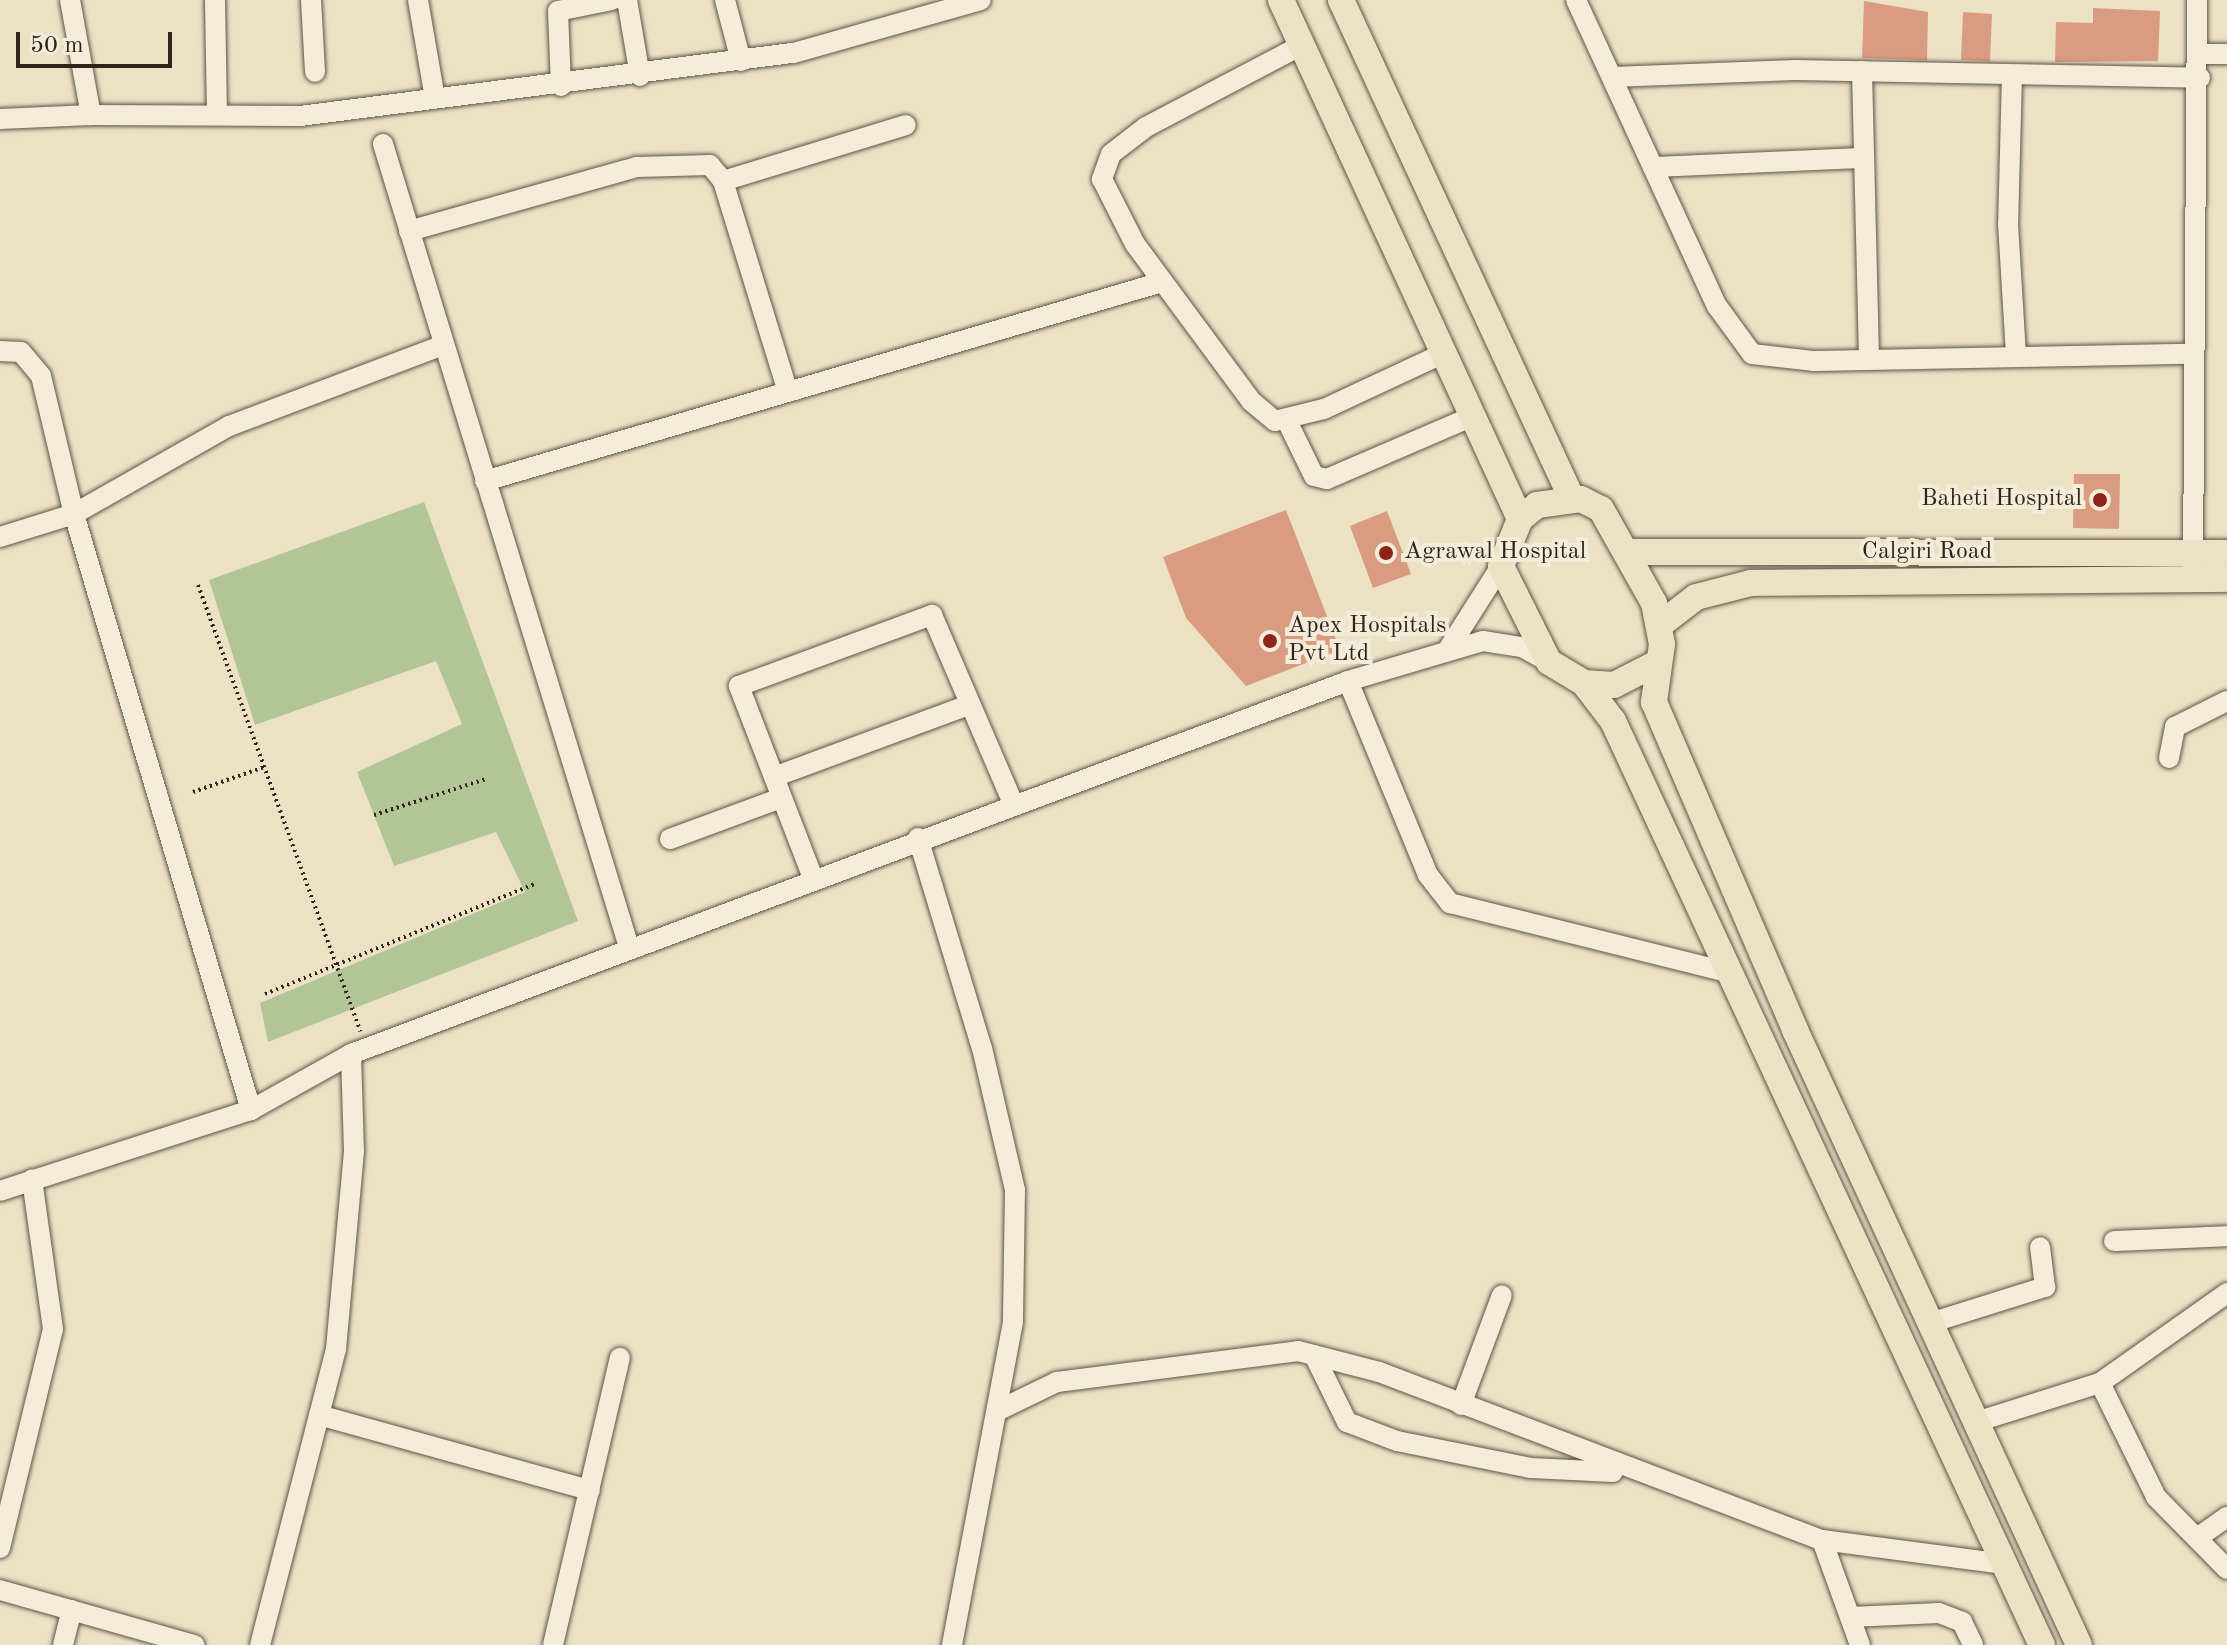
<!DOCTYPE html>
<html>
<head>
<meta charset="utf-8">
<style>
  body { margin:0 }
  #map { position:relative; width:2227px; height:1645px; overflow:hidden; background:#ebe2c5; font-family:"Old Standard TT",serif }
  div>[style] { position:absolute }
  .green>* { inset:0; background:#b3c497 }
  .building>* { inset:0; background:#d99c80 }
  .path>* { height:4px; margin-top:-2px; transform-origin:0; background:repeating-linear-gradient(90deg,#31231c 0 2px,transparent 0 6px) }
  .roads { filter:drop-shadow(0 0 2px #605346) drop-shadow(0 0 2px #605346) }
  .minor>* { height:20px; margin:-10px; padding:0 10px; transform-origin:10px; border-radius:10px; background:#f2ecd9 }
  .major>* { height:26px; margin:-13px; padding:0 13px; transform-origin:13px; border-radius:13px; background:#ebe2c5 }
  .dots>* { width:22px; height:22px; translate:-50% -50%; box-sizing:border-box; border:4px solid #f2ecd9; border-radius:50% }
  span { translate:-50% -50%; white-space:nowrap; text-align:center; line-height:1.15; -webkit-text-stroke:8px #f2ecd9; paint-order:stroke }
  .poi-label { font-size:24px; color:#31231c }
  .right { translate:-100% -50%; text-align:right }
  .left { translate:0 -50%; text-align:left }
  .street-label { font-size:24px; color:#31231c }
  .scale { position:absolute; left:16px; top:32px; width:156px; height:36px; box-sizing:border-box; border:4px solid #31231c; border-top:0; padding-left:10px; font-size:24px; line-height:28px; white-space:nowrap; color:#31231c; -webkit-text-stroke:6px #f2ecd9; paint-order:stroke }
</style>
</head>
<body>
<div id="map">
  <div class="green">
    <i style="clip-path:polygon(424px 502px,578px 921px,268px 1042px,260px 1003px,525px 892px,496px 832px,394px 866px,357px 772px,462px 724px,436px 661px,255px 725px,209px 580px)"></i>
  </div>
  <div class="building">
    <i style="clip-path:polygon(1864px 1px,1928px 12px,1927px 60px,1862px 58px)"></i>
    <i style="clip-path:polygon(2093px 8px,2160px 11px,2158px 61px,2055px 62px,2056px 22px,2093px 23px)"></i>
    <i style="clip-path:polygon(1963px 12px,1992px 14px,1990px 61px,1961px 60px)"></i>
    <i style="clip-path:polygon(2074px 474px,2120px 474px,2119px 529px,2073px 528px)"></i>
    <i style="clip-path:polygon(1286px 510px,1340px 650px,1246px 686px,1186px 618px,1163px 557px)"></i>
    <i style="clip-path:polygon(1387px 511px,1411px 574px,1373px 588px,1350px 526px)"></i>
  </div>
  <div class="path">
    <i style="left:198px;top:585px;width:475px;rotate:70deg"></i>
    <i style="left:193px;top:792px;width:75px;rotate:-19.4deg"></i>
    <i style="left:374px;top:815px;width:118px;rotate:-17.8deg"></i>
    <i style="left:265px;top:994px;width:292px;rotate:-22.2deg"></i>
  </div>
  <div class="roads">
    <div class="minor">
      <i style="left:70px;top:0;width:117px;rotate:79.7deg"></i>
      <i style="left:91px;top:115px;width:209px;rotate:0.3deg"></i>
      <i style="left:300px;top:116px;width:498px;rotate:-7.3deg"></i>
      <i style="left:794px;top:53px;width:194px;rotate:-15.8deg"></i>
      <i style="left:215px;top:0;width:114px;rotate:89deg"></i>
      <i style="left:311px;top:0;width:72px;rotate:86.8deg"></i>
      <i style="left:418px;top:0;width:99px;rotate:80.2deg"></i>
      <i style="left:627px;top:0;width:77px;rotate:80.3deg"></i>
      <i style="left:725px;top:0;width:63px;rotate:75.3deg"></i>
      <i style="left:1576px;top:0;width:337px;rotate:65.3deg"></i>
      <i style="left:1717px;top:306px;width:59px;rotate:53.9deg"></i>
      <i style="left:1752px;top:354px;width:61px;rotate:6.5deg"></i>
      <i style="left:1813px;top:361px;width:379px;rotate:-1.1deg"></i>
      <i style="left:1302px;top:45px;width:176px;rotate:152.3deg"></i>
      <i style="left:1146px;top:127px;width:44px;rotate:142.4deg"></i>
      <i style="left:1111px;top:154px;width:27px;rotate:110deg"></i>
      <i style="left:1102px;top:179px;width:73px;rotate:63.1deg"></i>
      <i style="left:1135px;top:244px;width:195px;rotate:53.5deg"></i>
      <i style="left:1251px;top:401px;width:31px;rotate:40deg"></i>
      <i style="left:1275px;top:421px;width:50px;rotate:-13.8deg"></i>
      <i style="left:1324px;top:409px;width:132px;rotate:-25deg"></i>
      <i style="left:2200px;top:54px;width:27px"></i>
      <i style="left:1862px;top:71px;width:288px;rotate:88.6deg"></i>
      <i style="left:2012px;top:75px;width:149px;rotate:91.5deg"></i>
      <i style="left:2008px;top:224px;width:132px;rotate:86.5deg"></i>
      <i style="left:1612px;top:77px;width:183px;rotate:-2.2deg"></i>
      <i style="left:1795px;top:70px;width:405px;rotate:1.1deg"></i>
      <i style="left:561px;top:86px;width:75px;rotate:-92.3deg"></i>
      <i style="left:558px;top:11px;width:55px;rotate:-11.5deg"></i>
      <i style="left:0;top:119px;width:91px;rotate:-2.5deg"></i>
      <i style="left:383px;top:144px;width:840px;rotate:72.97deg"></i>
      <i style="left:1653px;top:167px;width:209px;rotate:-2.5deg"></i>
      <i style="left:723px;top:181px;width:191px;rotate:-17deg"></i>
      <i style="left:409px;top:231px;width:237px;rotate:-15.7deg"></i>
      <i style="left:637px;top:167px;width:73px;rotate:-1.6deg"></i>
      <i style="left:710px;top:165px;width:21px;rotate:51deg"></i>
      <i style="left:723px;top:181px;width:218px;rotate:72.9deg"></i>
      <i style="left:0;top:351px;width:21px;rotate:3deg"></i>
      <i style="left:21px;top:352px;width:31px;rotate:50deg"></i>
      <i style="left:41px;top:376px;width:142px;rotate:76.6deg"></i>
      <i style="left:74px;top:514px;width:622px;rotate:73.46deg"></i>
      <i style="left:1288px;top:423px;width:59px;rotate:63.9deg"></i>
      <i style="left:1314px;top:476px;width:13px;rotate:13deg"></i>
      <i style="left:1327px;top:479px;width:159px;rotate:-23.3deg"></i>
      <i style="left:485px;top:481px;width:706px;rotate:-16.38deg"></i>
      <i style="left:0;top:537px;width:77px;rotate:-17.3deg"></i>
      <i style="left:74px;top:514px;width:178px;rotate:-29.6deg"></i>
      <i style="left:229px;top:426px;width:229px;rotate:-20.7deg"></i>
      <i style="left:2193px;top:568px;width:568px;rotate:-89.6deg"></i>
      <i style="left:1449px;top:648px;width:97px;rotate:-57.6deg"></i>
      <i style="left:1348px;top:681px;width:210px;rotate:67.6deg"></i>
      <i style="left:1428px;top:875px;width:36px;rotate:52deg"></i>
      <i style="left:1450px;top:903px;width:285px;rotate:14deg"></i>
      <i style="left:2169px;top:758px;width:32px;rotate:-79deg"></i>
      <i style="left:2175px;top:727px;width:58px;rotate:-26.6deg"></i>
      <i style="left:774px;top:777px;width:208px;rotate:-20.3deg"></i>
      <i style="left:918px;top:838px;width:220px;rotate:73.1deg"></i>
      <i style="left:982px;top:1048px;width:146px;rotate:76.9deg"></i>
      <i style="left:1015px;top:1190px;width:132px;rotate:90.9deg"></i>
      <i style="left:1013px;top:1322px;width:329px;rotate:100.7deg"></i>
      <i style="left:670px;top:839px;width:118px;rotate:-20.3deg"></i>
      <i style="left:813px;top:878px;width:206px;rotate:-111.1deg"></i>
      <i style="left:739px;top:686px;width:206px;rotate:-20.2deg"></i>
      <i style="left:932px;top:615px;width:205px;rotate:66.7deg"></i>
      <i style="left:0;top:1191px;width:264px;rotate:-17.9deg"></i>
      <i style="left:251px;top:1110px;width:115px;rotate:-29.2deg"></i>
      <i style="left:351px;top:1054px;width:1064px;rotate:-20.51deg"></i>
      <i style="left:1348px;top:681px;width:141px;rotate:-16.5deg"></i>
      <i style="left:1483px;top:641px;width:39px;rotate:9deg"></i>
      <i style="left:1522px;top:647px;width:31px;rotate:29deg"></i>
      <i style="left:2114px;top:1241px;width:113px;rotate:-2.5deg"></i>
      <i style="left:1930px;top:1323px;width:121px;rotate:-17.4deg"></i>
      <i style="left:2045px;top:1287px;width:40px;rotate:-97.1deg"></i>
      <i style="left:1314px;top:1355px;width:75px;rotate:63.8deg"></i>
      <i style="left:1347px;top:1422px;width:53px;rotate:20.8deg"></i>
      <i style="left:1397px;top:1441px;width:137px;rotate:11.4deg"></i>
      <i style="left:1531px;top:1468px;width:82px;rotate:2.8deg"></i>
      <i style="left:2100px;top:1383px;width:127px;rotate:63.8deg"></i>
      <i style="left:2156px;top:1497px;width:101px;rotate:45.4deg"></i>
      <i style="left:1461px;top:1405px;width:117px;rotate:-69.6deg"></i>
      <i style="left:997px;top:1411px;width:67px;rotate:-25.8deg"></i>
      <i style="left:1057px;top:1382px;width:243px;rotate:-7.3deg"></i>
      <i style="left:1298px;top:1351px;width:84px;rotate:14.5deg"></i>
      <i style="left:1379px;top:1372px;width:474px;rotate:20.8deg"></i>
      <i style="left:1822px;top:1540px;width:184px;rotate:7.5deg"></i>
      <i style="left:319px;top:1415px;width:281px;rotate:15.5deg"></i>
      <i style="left:1976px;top:1422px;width:130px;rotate:-17.5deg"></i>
      <i style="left:2100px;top:1383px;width:156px;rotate:-35.3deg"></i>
      <i style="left:2197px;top:1538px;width:37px;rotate:-35deg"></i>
      <i style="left:1822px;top:1540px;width:112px;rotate:70.1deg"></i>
      <i style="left:0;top:1548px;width:225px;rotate:-76.4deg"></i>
      <i style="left:53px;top:1329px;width:151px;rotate:-98deg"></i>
      <i style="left:0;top:1590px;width:202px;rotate:15.8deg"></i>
      <i style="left:1850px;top:1617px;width:89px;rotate:-2.6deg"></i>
      <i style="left:1939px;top:1613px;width:25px;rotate:21deg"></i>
      <i style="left:1962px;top:1622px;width:25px;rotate:64deg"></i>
      <i style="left:63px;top:1645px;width:36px;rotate:-76deg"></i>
      <i style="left:260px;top:1645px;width:306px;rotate:-75.6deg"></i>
      <i style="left:336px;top:1349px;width:199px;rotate:-84.8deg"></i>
      <i style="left:354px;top:1151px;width:97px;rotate:-91.8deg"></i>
      <i style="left:553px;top:1645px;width:295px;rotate:-76.9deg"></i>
    </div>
    <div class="major">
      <i style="left:1281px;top:0;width:571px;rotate:65.27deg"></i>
      <i style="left:1341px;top:0;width:550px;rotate:65.16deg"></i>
      <i style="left:1627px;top:552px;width:600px;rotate:0.1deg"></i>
      <i style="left:1661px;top:624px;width:44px;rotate:-37.6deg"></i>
      <i style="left:1696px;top:597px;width:57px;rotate:-14.3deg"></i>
      <i style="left:1751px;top:583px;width:476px;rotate:-0.5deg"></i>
      <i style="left:1655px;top:664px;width:46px;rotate:152.9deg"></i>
      <i style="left:1614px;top:685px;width:30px;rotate:-176deg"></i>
      <i style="left:1584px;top:683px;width:41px;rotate:-149deg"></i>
      <i style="left:1549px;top:662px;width:107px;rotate:-116.6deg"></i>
      <i style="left:1501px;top:566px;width:51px;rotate:-68deg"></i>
      <i style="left:1520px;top:519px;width:22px;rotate:-39deg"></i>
      <i style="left:1537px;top:505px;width:44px;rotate:-7.8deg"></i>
      <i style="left:1581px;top:499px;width:22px;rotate:27deg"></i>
      <i style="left:1601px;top:509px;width:108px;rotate:60.6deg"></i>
      <i style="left:1654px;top:603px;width:42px;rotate:79deg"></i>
      <i style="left:1662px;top:644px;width:59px;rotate:97.9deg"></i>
      <i style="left:1654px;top:702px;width:357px;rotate:66.7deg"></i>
      <i style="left:1795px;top:1030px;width:677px;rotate:65.21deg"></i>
      <i style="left:1584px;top:683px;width:48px;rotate:52.7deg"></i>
      <i style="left:1613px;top:721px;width:1019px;rotate:65.1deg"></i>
    </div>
  </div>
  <div class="dots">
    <i style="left:2100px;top:500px;background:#8f2418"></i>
    <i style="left:1386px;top:553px;background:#8f2418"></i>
    <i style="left:1270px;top:641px;background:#8f2418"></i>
  </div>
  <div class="poi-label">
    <span class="right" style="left:2082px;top:500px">Baheti Hospital</span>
    <span class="left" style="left:1404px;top:553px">Agrawal Hospital</span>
    <span class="left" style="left:1288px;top:641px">Apex Hospitals<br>Pvt Ltd</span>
  </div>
  <div class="street-label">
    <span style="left:1927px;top:553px">Calgiri Road</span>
  </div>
  <div class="scale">50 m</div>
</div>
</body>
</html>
